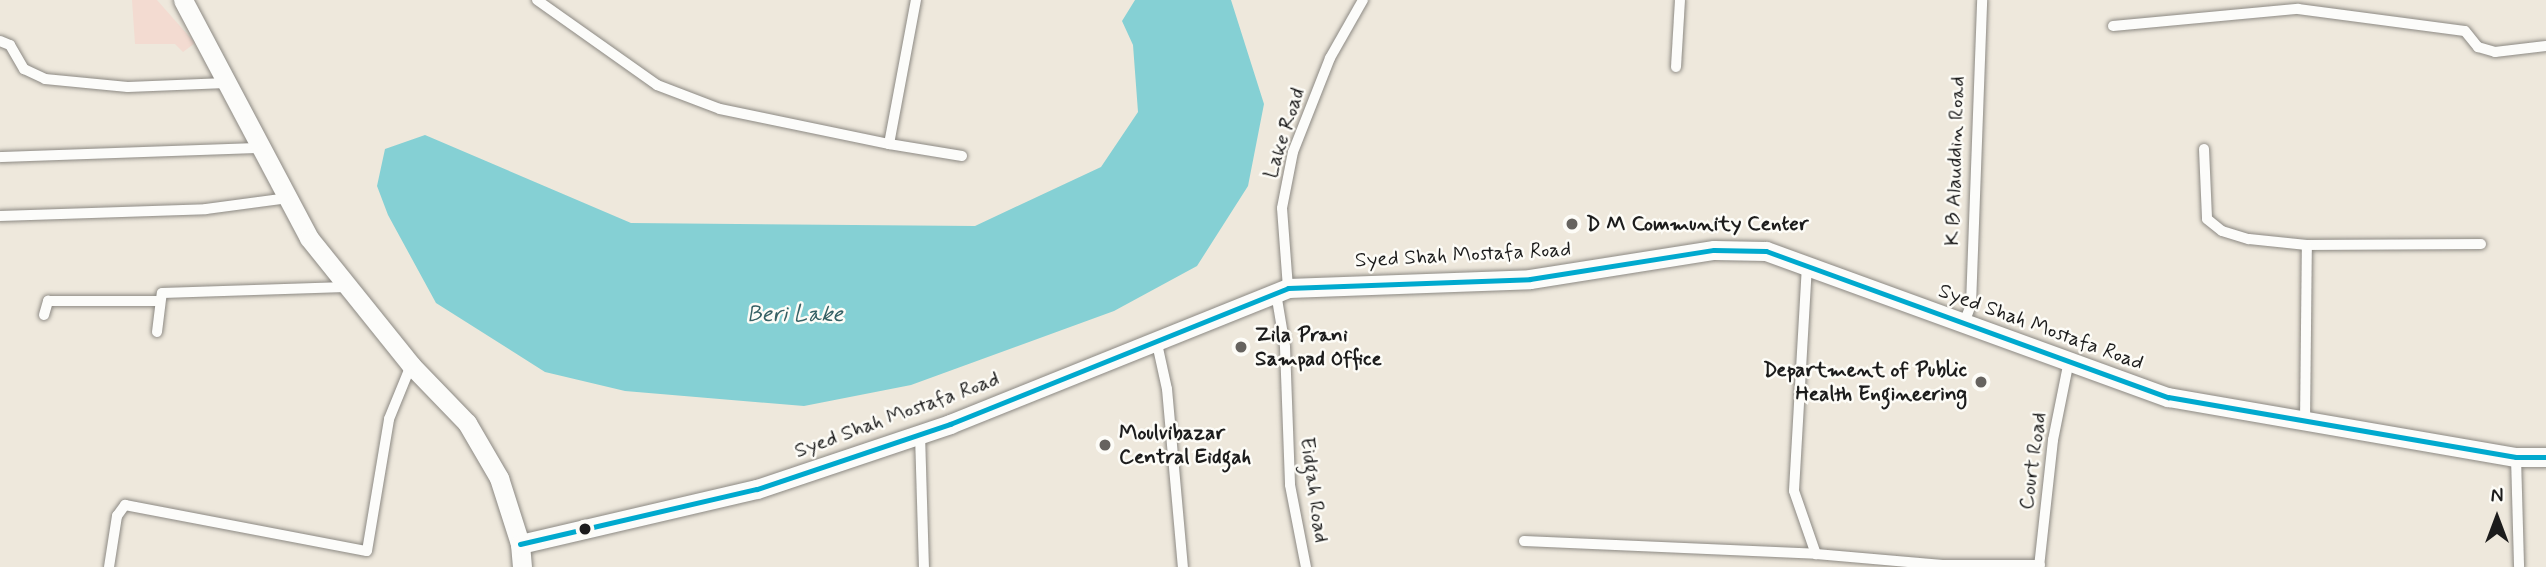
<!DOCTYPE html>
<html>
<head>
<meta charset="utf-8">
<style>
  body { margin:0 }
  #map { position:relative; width:2546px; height:567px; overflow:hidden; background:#eee8dc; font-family:Mynerve,sans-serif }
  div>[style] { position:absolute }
  .built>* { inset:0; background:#f3dbd1 }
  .water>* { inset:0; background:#85d0d4 }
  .roads { filter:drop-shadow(0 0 2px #8c8983) drop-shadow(0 0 2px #8c8983) }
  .street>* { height:10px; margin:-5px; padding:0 5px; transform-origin:5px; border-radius:5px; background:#fcfcfa }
  .highway>* { height:19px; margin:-9.5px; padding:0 9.5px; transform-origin:9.5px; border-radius:9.5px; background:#fcfcfa }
  .bus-1>* { height:5px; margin:-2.5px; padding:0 2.5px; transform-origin:2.5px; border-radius:2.5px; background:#00a9ce }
  .dots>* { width:19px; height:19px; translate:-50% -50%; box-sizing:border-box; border:4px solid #fdfcf7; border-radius:50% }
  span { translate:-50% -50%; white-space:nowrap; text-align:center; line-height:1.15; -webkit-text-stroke:5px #fdfcf7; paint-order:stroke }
  .street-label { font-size:21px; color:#1c1c1c }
  .poi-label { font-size:21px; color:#1c1c1c; font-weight:700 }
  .left { translate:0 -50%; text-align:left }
  .right { translate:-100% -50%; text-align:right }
  .water-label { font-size:23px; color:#346064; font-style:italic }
  .north { position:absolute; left:2462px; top:483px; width:70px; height:70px; -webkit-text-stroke:5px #fdfcf7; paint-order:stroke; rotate:0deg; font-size:19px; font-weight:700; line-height:28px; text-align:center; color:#1c1c1c }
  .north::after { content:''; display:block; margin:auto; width:24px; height:32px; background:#1c1c1c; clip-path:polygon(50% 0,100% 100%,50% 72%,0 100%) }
</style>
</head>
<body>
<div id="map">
  <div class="built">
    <i style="clip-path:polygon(132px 0,157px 0,195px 43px,183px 52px,175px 44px,135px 44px)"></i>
  </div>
  <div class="water">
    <i style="clip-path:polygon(1135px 0,1231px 0,1264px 104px,1248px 186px,1197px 266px,1114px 311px,911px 385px,804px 406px,625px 391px,545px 372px,436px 303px,388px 215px,377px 186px,385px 149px,425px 135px,631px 223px,975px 226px,1101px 167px,1138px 112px,1133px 45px,1122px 21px)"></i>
  </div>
  <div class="roads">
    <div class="street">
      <i style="left:537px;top:0;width:147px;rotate:35.3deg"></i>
      <i style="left:657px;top:85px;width:67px;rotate:20.9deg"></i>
      <i style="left:720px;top:109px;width:173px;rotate:11.7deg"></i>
      <i style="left:889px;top:144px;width:147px;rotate:-79.4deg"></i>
      <i style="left:2113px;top:26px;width:186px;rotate:-5.3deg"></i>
      <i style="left:2298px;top:9px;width:168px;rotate:7.5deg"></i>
      <i style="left:2465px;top:31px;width:21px;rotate:51deg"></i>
      <i style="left:2478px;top:47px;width:18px;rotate:16deg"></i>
      <i style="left:2495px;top:52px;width:51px;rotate:-6.7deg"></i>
      <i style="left:0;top:41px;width:11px;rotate:22deg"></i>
      <i style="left:10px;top:45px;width:28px;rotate:60deg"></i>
      <i style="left:24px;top:69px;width:23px;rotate:25deg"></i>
      <i style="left:45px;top:79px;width:83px;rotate:5.5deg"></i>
      <i style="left:128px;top:87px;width:98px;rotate:-2.3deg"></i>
      <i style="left:1676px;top:67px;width:67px;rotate:-86.6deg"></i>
      <i style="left:889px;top:144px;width:74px;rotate:9.3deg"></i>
      <i style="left:2204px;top:149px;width:70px;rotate:87.5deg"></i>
      <i style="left:2207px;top:219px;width:19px;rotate:39deg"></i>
      <i style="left:2222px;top:231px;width:28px;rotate:17deg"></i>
      <i style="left:2249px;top:239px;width:58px;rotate:5.9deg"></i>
      <i style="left:2307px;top:245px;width:174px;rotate:-0.3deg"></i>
      <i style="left:0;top:157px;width:259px;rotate:-2deg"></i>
      <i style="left:0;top:216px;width:206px;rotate:-1.9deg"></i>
      <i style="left:206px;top:209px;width:83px;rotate:-7.6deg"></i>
      <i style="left:1807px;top:265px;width:226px;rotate:93.3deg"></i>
      <i style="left:1794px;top:491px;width:67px;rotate:70.8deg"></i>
      <i style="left:1816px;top:554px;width:127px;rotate:5deg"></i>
      <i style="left:1943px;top:565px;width:97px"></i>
      <i style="left:1288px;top:288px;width:80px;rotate:-94.3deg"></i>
      <i style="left:1282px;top:208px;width:57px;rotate:-78.9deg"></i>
      <i style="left:1293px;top:152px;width:101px;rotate:-68.5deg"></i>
      <i style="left:1330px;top:58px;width:67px;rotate:-60.4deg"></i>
      <i style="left:1276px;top:293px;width:55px;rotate:80.5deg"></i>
      <i style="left:1285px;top:347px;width:138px;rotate:87.9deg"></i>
      <i style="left:1290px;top:485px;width:84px;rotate:79deg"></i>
      <i style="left:44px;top:315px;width:15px;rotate:-74deg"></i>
      <i style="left:48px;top:301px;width:110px"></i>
      <i style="left:1964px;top:323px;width:19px;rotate:-69deg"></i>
      <i style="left:1971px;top:305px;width:305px;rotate:-87.9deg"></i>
      <i style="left:157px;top:332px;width:39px;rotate:-83deg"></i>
      <i style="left:162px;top:293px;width:184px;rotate:-1.9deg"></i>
      <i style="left:1156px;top:339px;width:51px;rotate:77.6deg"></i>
      <i style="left:1167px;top:389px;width:179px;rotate:84.9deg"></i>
      <i style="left:2305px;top:423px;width:178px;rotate:-89.4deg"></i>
      <i style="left:920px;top:434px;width:133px;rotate:88.3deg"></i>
      <i style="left:2516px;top:457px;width:110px;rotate:88.4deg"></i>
      <i style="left:1524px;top:541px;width:292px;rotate:2.5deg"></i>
      <i style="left:109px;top:567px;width:52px;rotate:-81.1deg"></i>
      <i style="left:117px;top:516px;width:14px;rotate:-54deg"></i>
      <i style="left:125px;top:505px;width:246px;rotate:10.8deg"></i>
      <i style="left:367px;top:551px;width:134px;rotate:-80.5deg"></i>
      <i style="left:389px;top:419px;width:58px;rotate:-67.8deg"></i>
      <i style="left:2039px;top:567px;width:128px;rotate:-83.7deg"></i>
      <i style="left:2053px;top:440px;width:81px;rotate:-78.6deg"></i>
    </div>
    <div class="highway">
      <i style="left:183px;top:0;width:269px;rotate:62.1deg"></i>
      <i style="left:309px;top:238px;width:163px;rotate:51.2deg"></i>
      <i style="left:411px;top:365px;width:81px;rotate:46deg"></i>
      <i style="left:467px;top:423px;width:64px;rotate:59.8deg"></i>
      <i style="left:499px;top:478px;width:69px;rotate:72.3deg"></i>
      <i style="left:520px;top:544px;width:23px;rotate:85deg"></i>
      <i style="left:520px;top:544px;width:243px;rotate:-13.1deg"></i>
      <i style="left:757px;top:489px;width:204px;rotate:-18.6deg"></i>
      <i style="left:950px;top:424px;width:364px;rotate:-21.9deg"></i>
      <i style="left:1288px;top:288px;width:242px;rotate:-2.1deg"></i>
      <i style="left:1530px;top:279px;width:186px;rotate:-9deg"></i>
      <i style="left:1714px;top:250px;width:52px;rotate:1.1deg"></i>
      <i style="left:1766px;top:251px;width:428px;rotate:20deg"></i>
      <i style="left:2168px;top:397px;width:353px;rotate:9.8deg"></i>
      <i style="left:2516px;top:457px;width:30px"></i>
    </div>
  </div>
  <div class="bus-1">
    <i style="left:520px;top:544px;width:243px;rotate:-13.1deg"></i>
    <i style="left:757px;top:489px;width:204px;rotate:-18.6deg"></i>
    <i style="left:950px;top:424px;width:364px;rotate:-21.9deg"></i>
    <i style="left:1288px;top:288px;width:242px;rotate:-2.1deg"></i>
    <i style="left:1530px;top:279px;width:186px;rotate:-9deg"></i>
    <i style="left:1714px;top:250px;width:52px;rotate:1.1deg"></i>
    <i style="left:1766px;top:251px;width:428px;rotate:20deg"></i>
    <i style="left:2168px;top:397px;width:353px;rotate:9.8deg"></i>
    <i style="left:2516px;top:457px;width:30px"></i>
  </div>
  <div class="dots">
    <i style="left:1572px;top:224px;background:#66635f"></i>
    <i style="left:1241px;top:347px;background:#66635f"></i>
    <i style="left:1981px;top:382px;background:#66635f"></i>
    <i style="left:1105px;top:445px;background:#66635f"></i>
    <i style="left:585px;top:529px;background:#1c1c1c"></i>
  </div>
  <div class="street-label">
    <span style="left:1284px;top:133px;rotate:-72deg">Lake Road</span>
    <span style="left:1955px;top:161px;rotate:-88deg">K B Alauddin Road</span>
    <span style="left:1463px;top:255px;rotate:-3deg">Syed Shah Mostafa Road</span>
    <span style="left:2041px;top:327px;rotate:20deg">Syed Shah Mostafa Road</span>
    <span style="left:897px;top:415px;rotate:-20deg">Syed Shah Mostafa Road</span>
    <span style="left:2033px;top:461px;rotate:-82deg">Court Road</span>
    <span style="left:1314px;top:490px;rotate:82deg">Eidgah Road</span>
  </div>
  <div class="poi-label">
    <span class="left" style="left:1586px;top:224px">D M Community Center</span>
    <span class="left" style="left:1255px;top:347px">Zila Prani<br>Sampad Office</span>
    <span class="right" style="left:1967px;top:382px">Department of Public<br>Health Engineering</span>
    <span class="left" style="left:1119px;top:445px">Moulvibazar<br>Central Eidgah</span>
  </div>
  <div class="water-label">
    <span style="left:795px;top:315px">Beri Lake</span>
  </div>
  <div class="north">N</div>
</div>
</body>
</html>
